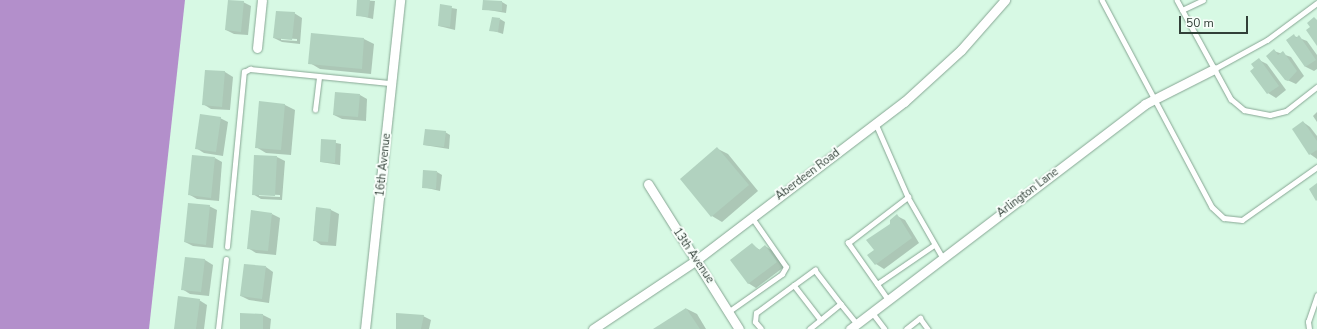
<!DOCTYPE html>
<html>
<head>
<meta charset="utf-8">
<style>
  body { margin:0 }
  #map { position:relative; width:1317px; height:329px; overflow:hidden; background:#d7f9e4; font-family:"Nunito Sans",sans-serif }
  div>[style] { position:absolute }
  .water>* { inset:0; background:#b38fcb }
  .shadow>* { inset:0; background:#0003 }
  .building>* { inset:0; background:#b1d2bf }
  .roads { filter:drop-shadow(0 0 1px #86a693) drop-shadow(0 0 1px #86a693) }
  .lane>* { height:4.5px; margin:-2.25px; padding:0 2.25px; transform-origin:2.25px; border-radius:2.25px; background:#fff }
  .street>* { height:9px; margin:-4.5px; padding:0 4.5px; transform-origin:4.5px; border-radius:4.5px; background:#fff }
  span { translate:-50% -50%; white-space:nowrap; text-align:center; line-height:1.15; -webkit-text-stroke:4px #f8fefa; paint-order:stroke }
  .street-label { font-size:11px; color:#324038 }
  .scale { position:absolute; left:1179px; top:16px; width:69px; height:18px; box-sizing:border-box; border:2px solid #324038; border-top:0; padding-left:5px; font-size:12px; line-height:14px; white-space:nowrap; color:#324038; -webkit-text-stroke:3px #f8fefa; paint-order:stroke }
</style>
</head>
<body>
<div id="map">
  <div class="water">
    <i style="clip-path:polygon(0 0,185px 0,149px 329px,0 329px)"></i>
  </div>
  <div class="shadow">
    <i style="clip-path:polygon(358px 0,375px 1px,373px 19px,357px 15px)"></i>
    <i style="clip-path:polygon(243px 2px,251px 6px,248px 35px,234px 34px,226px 30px)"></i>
    <i style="clip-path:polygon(502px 2px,507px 5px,506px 13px,483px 9px)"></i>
    <i style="clip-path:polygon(441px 6px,457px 9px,455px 30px,439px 26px)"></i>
    <i style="clip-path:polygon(evenodd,294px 13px,302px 18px,300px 44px,282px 42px,274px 38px,294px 13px,281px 38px,297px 39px,297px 41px,281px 40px,281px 38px)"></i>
    <i style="clip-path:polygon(500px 19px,505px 22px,503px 34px,491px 30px)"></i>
    <i style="clip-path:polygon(312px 34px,364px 39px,374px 44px,371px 74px,320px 69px,310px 63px)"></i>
    <i style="clip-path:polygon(1294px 36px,1307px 41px,1317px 55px,1317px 69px,1314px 71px,1306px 67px,1287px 40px)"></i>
    <i style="clip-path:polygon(1274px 51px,1291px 57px,1304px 76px,1296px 84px,1285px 79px)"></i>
    <i style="clip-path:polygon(1259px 60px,1267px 64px,1286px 90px,1276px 98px,1268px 93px,1252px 71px)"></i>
    <i style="clip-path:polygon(206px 71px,225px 72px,233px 77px,230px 110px,211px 109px,203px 104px)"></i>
    <i style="clip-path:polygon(360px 95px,367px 99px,366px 121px,342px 119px,334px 115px)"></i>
    <i style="clip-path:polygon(260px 102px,285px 105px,295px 110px,291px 155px,266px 153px,256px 147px)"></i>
    <i style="clip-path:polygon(1317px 112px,1317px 122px,1313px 116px)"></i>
    <i style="clip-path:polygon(220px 118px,228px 122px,223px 156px,204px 153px,196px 148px)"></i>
    <i style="clip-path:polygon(1303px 122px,1310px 127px,1317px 136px,1317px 159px,1310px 154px)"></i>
    <i style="clip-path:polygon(445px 132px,450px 135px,449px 149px,424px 145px)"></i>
    <i style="clip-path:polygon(322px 140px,341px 144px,340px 165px,321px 162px)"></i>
    <i style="clip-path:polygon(718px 149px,728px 154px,758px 191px,722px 222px,712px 216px,681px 179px)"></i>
    <i style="clip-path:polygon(evenodd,277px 157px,285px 161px,282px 200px,261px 199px,253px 194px,277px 157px,259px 194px,280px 195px,280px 197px,259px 196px,259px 194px)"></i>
    <i style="clip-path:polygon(215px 158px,222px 162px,219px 201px,197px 199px,190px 195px)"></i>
    <i style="clip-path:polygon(437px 172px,442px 175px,440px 191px,423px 187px)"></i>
    <i style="clip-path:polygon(209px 206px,217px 210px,213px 248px,193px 246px,185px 242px)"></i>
    <i style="clip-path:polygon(316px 209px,331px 210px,339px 214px,336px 246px,321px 245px,314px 240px)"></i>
    <i style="clip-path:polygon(272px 214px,280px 218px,276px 255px,256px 253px,248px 248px)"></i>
    <i style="clip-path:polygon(897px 216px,905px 220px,919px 243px,884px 269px,876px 264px,875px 250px)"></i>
    <i style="clip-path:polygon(752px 245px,760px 250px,765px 246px,773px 251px,784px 267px,756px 288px,748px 283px)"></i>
    <i style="clip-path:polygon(186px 258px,205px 260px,213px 265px,209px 296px,190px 294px,182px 289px)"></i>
    <i style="clip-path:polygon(266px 267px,273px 272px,269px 303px,249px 300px,241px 296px)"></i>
    <i style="clip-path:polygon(199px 300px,207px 305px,204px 329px,175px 329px)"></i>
    <i style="clip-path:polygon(687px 309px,697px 314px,706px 329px,655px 329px)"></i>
    <i style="clip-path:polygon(263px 315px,271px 319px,270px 329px,241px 329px)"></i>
    <i style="clip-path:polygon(423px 316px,431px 320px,429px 329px,397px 329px)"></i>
  </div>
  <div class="building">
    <i style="clip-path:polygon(228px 0,244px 1px,241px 32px,225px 30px)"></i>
    <i style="clip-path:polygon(357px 0,370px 0,368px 17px,356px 16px)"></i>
    <i style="clip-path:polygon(483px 0,502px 1px,502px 11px,482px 10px)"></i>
    <i style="clip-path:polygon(440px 4px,452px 6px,450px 27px,438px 26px)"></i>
    <i style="clip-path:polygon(276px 11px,295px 12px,292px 40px,273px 38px)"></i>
    <i style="clip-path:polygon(492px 17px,500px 18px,498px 32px,489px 31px)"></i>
    <i style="clip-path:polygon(1314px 17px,1317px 20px,1317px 46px,1306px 30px,1310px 27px,1307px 23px)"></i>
    <i style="clip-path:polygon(311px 33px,364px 38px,362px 69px,308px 64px)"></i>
    <i style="clip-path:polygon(1294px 34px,1296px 38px,1299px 35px,1316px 60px,1305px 67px,1286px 40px)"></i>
    <i style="clip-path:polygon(1274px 49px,1278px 55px,1283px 51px,1297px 71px,1288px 81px,1285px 80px,1266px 56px)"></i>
    <i style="clip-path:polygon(1259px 58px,1279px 86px,1267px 94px,1250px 71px,1254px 68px,1251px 64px)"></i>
    <i style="clip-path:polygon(205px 70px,225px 71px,222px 107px,202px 105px)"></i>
    <i style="clip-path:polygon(335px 92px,360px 94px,358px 117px,333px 115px)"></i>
    <i style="clip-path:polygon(259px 101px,285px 104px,281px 150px,255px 148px)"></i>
    <i style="clip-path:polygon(200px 114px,221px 117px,216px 152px,195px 149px)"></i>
    <i style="clip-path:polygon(1303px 121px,1317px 141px,1317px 150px,1309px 155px,1292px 129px)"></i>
    <i style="clip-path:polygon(425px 129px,446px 131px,444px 147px,423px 145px)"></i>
    <i style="clip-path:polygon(321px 139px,336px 140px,335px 163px,320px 162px)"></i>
    <i style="clip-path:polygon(717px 147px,749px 185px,711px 217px,680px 179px)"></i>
    <i style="clip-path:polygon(192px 155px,215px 157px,211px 198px,188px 195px)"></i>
    <i style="clip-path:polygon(254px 155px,277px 156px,275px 196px,252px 195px)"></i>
    <i style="clip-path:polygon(423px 170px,437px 171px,436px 189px,422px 188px)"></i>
    <i style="clip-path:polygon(1317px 183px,1317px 200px,1316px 201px,1309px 189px)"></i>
    <i style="clip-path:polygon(188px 203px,210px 205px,206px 245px,184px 242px)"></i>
    <i style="clip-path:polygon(316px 207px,331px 209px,328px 242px,313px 241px)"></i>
    <i style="clip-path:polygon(251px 210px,272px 213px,268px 251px,247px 249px)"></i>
    <i style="clip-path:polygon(897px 214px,912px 238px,875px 265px,867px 255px,874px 250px,866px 240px,890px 224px,890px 220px)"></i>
    <i style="clip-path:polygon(752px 243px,759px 250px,765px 245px,777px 262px,748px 284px,730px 260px)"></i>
    <i style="clip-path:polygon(185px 257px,205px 259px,201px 292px,181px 290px)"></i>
    <i style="clip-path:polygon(244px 264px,266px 266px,262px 299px,240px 296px)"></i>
    <i style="clip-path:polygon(178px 296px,200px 299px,196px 329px,174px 329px)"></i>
    <i style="clip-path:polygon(686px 308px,700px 329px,653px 329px)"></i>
    <i style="clip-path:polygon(240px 313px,263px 314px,263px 329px,240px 329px)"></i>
    <i style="clip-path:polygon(396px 313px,424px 315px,421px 329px,396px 329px)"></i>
  </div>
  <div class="roads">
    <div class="lane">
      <i style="left:1102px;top:0;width:234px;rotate:62deg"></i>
      <i style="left:1212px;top:207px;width:16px;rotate:43deg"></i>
      <i style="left:1224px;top:218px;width:18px;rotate:6deg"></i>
      <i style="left:1242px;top:220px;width:92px;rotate:-35.2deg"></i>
      <i style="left:1177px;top:0;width:113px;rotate:61.4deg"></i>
      <i style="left:1231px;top:99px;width:17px;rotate:40deg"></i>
      <i style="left:1244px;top:110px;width:26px;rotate:11deg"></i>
      <i style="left:1270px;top:115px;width:16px;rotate:-14deg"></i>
      <i style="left:1286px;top:111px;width:39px;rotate:-38deg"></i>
      <i style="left:1182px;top:10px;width:23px;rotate:-25deg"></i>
      <i style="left:1214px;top:69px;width:60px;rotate:-28.7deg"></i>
      <i style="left:1267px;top:40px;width:62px;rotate:-36.5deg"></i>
      <i style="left:315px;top:110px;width:33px;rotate:-83deg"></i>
      <i style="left:876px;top:124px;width:80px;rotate:66.3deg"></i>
      <i style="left:227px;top:247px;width:176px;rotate:-84.5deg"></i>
      <i style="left:244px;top:72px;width:7px;rotate:-27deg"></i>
      <i style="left:250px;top:69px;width:142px;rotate:5.7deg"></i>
      <i style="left:877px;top:284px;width:69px;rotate:-34.4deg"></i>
      <i style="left:794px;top:285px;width:26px;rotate:-36deg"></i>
      <i style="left:815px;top:270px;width:43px;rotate:52.6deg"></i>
      <i style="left:841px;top:304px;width:40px;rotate:141deg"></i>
      <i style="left:888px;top:300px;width:70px;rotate:-125.1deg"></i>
      <i style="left:848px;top:243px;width:76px;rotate:-37.5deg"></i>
      <i style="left:908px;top:197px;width:70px;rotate:60.2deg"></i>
      <i style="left:841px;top:304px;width:26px;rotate:51deg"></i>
      <i style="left:728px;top:312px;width:66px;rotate:-35.1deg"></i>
      <i style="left:782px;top:274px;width:8px;rotate:-60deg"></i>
      <i style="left:786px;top:267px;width:60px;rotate:-124.8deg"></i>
      <i style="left:872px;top:312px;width:21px;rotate:53deg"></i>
      <i style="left:218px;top:329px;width:70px;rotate:-83.5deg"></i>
      <i style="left:761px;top:329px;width:9px;rotate:-131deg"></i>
      <i style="left:755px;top:322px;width:9px;rotate:-84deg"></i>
      <i style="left:756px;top:313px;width:47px;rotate:-36.4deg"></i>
      <i style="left:794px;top:285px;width:44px;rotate:52.4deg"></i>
      <i style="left:906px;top:329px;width:18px;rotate:-38deg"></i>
      <i style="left:920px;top:318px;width:14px;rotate:54deg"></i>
      <i style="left:1309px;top:329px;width:7px;rotate:-98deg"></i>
      <i style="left:1308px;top:322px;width:28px;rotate:-71deg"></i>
    </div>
    <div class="street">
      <i style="left:257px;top:48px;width:48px;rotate:-84.1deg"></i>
      <i style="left:648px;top:184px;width:171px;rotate:57.9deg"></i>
      <i style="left:365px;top:329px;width:331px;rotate:-83.9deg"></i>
      <i style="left:593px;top:329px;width:123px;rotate:-33.7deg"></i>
      <i style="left:695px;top:261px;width:263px;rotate:-37.3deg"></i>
      <i style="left:904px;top:102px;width:77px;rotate:-42.4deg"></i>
      <i style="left:961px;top:50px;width:67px;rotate:-48.7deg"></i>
      <i style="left:850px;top:329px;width:371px;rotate:-37.3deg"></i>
      <i style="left:1145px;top:104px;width:77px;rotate:-26.9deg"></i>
    </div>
  </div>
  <div class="street-label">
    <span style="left:384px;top:165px;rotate:-84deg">16th Avenue</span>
    <span style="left:808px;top:175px;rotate:-37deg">Aberdeen Road</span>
    <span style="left:1028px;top:193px;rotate:-37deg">Arlington Lane</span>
    <span style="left:693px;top:256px;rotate:56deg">13th Avenue</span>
  </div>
  <div class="scale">50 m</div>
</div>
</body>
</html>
